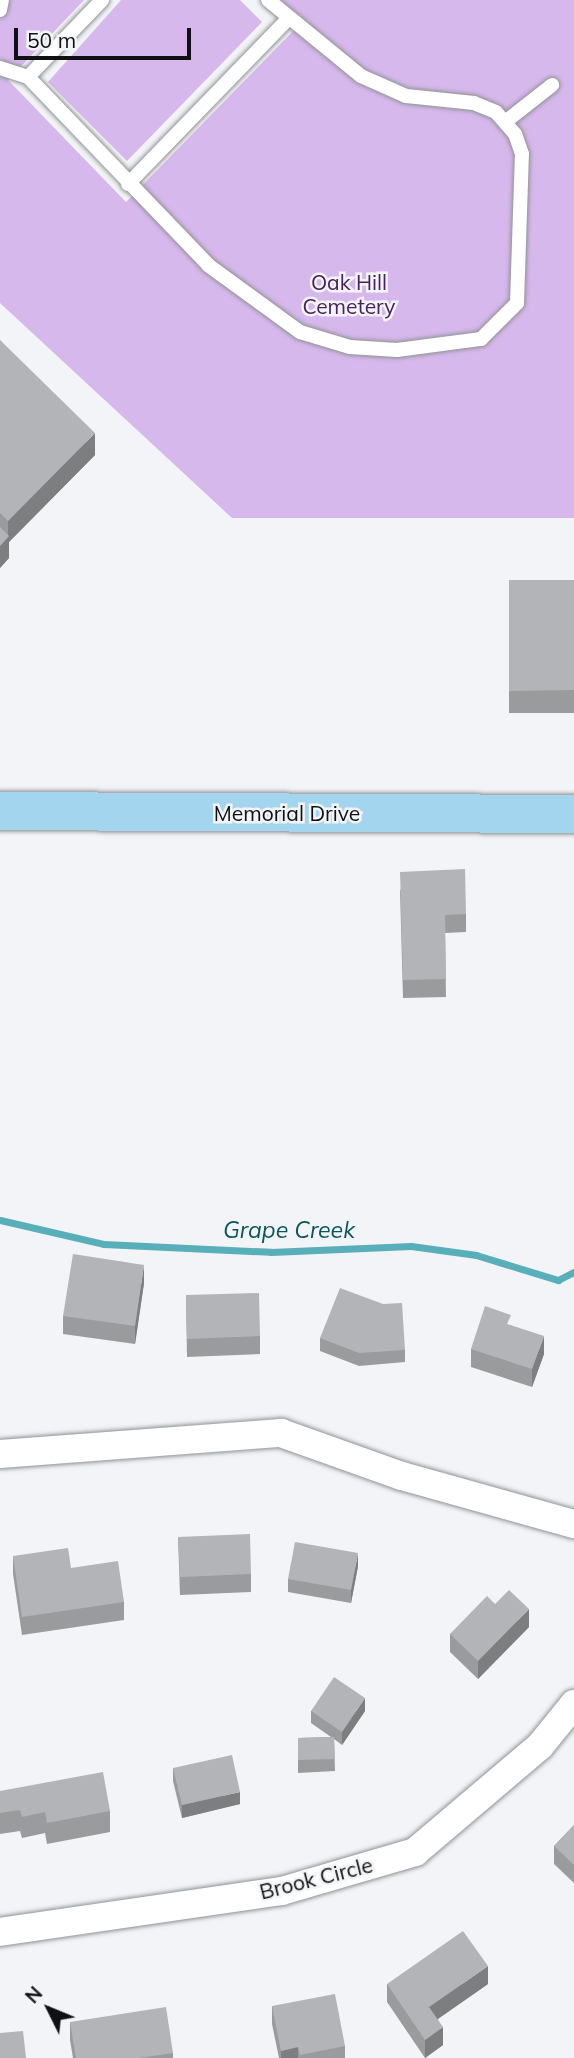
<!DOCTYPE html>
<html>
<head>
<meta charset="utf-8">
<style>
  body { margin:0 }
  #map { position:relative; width:574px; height:2058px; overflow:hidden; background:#f2f4f7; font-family:Mulish,sans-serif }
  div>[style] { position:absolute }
  .green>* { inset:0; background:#d7b8ed }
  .stream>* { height:7px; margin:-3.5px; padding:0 3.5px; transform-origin:3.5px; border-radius:3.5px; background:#58aeb9 }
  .roads { filter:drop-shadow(0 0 2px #919396) drop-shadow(0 0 2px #919396) }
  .lane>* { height:14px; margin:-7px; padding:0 7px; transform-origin:7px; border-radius:7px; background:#fff }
  .street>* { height:28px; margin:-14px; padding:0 14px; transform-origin:14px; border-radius:14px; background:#fff }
  .primary>* { height:38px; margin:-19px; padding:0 19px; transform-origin:19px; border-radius:19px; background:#a3d5ef }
  .wall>* { inset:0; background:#9a9b9d }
  .shaded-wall>* { inset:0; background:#7d7e80 }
  .building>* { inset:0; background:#b3b4b7 }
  span { translate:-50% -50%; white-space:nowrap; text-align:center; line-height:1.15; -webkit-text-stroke:5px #f2f4f7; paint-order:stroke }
  .park-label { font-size:21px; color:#492061 }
  .street-label { font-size:21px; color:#101112 }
  .water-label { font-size:23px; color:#08565e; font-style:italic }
  .north { position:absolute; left:14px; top:1974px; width:70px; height:70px; -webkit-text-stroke:5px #f2f4f7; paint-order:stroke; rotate:313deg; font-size:19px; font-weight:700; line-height:28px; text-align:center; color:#101112 }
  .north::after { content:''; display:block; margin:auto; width:24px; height:32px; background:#101112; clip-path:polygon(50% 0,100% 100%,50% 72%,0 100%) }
  .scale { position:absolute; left:14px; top:28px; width:177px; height:32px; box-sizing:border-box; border:4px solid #101112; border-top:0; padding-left:9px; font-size:21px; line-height:24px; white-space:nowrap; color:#101112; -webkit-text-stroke:5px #f2f4f7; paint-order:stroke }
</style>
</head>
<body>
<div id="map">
  <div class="green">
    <i style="clip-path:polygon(0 0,84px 0,8px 80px,126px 202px,302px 22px,280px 0,574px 0,574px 518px,232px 518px,0 303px)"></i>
    <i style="clip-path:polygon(121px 0,240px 0,262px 22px,127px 161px,48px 82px)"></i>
  </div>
  <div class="stream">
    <i style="left:0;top:1220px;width:107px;rotate:13deg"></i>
    <i style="left:104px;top:1244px;width:167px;rotate:2.7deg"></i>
    <i style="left:271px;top:1252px;width:140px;rotate:-2.5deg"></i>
    <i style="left:411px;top:1246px;width:66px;rotate:7.9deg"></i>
    <i style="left:476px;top:1255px;width:86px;rotate:17deg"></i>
    <i style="left:558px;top:1280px;width:18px;rotate:-27deg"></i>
  </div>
  <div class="roads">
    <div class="lane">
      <i style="left:0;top:10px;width:10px;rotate:-79deg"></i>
      <i style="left:0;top:68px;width:29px;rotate:18deg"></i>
      <i style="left:28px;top:77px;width:107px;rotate:-46.1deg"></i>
      <i style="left:28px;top:77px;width:260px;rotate:46.2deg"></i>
      <i style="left:208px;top:265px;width:114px;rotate:36.1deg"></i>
      <i style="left:300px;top:332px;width:52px;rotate:16.7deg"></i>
      <i style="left:350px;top:347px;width:47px;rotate:3.7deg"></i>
      <i style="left:397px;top:350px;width:85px;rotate:-7.5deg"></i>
      <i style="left:481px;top:339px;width:51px;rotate:-45deg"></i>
      <i style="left:517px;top:303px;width:149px;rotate:-88.1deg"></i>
      <i style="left:522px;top:154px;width:21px;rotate:-109deg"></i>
      <i style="left:515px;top:134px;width:29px;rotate:-131deg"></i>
      <i style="left:496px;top:112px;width:24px;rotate:-158deg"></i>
      <i style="left:474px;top:103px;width:68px;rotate:-174.1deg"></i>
      <i style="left:406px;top:96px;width:49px;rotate:-156deg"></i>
      <i style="left:361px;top:76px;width:120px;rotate:-140.7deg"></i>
      <i style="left:505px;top:122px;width:60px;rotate:-38.2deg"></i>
      <i style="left:128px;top:184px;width:230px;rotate:-45.9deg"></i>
    </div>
    <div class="street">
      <i style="left:0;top:1454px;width:282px;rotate:-4.3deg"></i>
      <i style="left:281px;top:1433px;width:128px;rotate:19.6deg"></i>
      <i style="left:402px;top:1476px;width:179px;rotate:15.6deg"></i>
      <i style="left:0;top:1932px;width:285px;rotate:-8.3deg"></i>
      <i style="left:282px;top:1891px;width:139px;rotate:-16.3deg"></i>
      <i style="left:415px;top:1852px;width:164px;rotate:-40.3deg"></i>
      <i style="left:540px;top:1746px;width:54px;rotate:-51deg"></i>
    </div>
    <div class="primary">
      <i style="left:0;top:811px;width:574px;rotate:0.3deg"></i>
    </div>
  </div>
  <div class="wall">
    <i style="clip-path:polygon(0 340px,95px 455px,9px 542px,9px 558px,0 568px)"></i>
    <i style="clip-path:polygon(509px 580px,574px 580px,574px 713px,509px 713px)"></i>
    <i style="clip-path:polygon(400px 890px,466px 914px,466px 932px,445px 933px,446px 997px,403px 998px)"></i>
    <i style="clip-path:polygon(144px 1283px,135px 1344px,63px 1334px,63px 1316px)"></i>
    <i style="clip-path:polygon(186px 1295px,260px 1336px,260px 1354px,187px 1357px)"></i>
    <i style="clip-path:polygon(511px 1325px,544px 1354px,532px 1387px,471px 1367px,471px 1349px)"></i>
    <i style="clip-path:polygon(320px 1338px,405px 1350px,405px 1362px,359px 1366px,320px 1351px)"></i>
    <i style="clip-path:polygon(178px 1537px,251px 1574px,251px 1592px,180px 1595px)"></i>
    <i style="clip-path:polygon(13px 1556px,71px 1568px,124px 1602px,124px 1620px,22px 1635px,13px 1574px)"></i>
    <i style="clip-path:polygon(358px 1566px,351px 1603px,288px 1592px,288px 1579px)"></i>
    <i style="clip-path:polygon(495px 1604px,529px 1627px,478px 1679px,450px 1652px,450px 1634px)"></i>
    <i style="clip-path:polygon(311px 1711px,365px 1711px,342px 1745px,334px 1739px,335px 1771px,298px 1773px,298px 1738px,331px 1737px,311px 1723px)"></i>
    <i style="clip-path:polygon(173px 1768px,240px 1804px,182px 1818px,173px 1781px)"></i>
    <i style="clip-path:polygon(0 1791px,110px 1811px,110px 1832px,47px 1844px,45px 1833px,22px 1838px,20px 1831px,0 1834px)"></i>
    <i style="clip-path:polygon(574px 1825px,574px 1883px,554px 1864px,554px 1846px)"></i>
    <i style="clip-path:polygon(387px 1984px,488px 1984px,438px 2019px,443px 2045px,425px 2058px,387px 2002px)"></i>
    <i style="clip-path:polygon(272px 2006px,345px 2046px,345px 2058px,279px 2058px,272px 2024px)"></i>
    <i style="clip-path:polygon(70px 2022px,173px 2053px,173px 2058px,73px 2058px,70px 2040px)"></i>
  </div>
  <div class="shaded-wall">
    <i style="clip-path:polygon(95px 433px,95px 455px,9px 542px,9px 558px,0 568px,0 546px,8px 537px,8px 521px)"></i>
    <i style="clip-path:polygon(144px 1265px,144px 1283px,135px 1344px,135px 1326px)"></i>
    <i style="clip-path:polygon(544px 1336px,544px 1354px,532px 1387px,532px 1369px)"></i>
    <i style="clip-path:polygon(358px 1553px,358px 1566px,351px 1603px,351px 1590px)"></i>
    <i style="clip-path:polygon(529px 1609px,529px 1627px,478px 1679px,478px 1661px)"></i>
    <i style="clip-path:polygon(365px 1698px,365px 1711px,342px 1745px,342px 1732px)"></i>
    <i style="clip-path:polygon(240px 1792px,240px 1804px,182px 1818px,182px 1805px)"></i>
    <i style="clip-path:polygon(488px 1966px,488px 1984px,429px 2025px,429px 2007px)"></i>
    <i style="clip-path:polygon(443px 2027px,443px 2045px,425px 2058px,425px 2040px)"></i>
    <i style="clip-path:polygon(298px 2047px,298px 2058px,281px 2058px,281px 2051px)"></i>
  </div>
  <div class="building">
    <i style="clip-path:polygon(0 340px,95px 433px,8px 521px,0 513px)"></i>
    <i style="clip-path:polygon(0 527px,9px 536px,0 546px)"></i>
    <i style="clip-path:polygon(509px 580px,574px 580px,574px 690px,509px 691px)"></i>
    <i style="clip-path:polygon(465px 869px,466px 914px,445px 915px,446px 979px,403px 980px,400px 872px)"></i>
    <i style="clip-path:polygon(73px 1254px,144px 1265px,135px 1326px,63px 1316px)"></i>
    <i style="clip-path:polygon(340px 1288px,383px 1304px,402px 1303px,405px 1350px,359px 1353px,320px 1338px)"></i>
    <i style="clip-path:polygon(259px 1293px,260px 1336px,187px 1339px,186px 1295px)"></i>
    <i style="clip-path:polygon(485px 1306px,511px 1315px,507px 1324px,544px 1336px,532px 1369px,471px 1349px)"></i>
    <i style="clip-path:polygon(250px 1534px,251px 1574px,180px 1577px,178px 1537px)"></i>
    <i style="clip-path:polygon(295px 1542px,358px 1553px,351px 1590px,288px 1579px)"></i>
    <i style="clip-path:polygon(68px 1548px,71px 1568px,118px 1561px,124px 1602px,22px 1617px,13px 1556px)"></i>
    <i style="clip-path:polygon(509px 1590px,529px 1609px,478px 1661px,450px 1634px,487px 1596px,495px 1604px)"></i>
    <i style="clip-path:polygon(334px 1677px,365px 1698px,342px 1732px,311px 1711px)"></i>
    <i style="clip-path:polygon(334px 1737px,335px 1759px,298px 1760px,298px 1738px)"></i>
    <i style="clip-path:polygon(232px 1755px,240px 1792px,182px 1805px,173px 1768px)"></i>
    <i style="clip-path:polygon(103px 1772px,110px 1811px,47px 1823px,45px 1812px,22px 1817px,20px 1810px,0 1813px,0 1791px)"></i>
    <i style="clip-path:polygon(574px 1825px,574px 1865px,554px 1846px)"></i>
    <i style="clip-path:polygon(463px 1931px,488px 1966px,429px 2007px,443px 2027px,425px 2040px,387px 1984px)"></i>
    <i style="clip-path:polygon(335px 1994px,345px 2046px,300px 2055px,298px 2047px,281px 2051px,272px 2006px)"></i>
    <i style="clip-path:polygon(166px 2007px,173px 2053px,139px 2058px,76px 2058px,70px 2022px)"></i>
    <i style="clip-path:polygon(23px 2031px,26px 2058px,0 2058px,0 2033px)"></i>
  </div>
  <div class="park-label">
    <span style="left:349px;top:294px">Oak Hill<br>Cemetery</span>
  </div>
  <div class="street-label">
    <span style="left:287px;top:813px">Memorial Drive</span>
    <span style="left:316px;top:1878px;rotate:-14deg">Brook Circle</span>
  </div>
  <div class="water-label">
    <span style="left:289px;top:1230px">Grape Creek</span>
  </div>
  <div class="north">N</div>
  <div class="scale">50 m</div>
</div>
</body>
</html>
